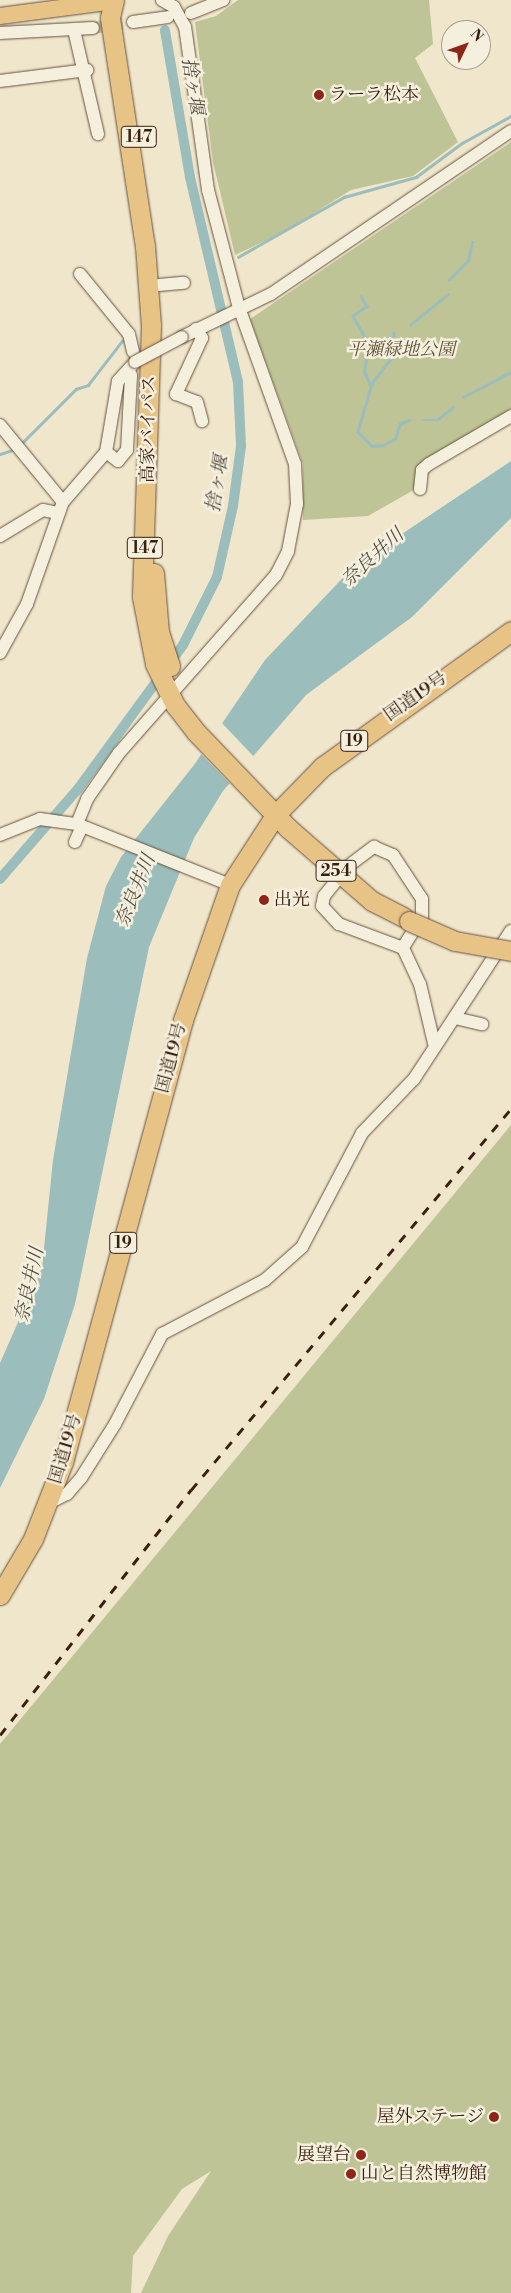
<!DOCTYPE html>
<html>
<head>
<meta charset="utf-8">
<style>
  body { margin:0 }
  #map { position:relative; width:511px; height:2293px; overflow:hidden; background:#f0e6cc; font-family:"Libre Bodoni","Noto Serif JP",serif }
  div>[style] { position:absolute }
  .green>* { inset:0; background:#bec495 }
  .water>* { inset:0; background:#9bbebd }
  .pier>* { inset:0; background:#f0e6cc }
  .stream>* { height:2.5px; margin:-1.25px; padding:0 1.25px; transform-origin:1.25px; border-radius:1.25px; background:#9bbebd }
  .canal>* { height:10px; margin:-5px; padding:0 5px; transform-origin:5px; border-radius:5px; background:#9bbebd }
  .minor-tunnel>* { height:12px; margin-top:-6px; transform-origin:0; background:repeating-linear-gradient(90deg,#cbbea6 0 12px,transparent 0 18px) }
  .roads { filter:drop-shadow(0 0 1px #66513e) drop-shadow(0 0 1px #66513e) }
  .minor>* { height:12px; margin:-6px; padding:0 6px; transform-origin:6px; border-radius:6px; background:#f5efde }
  .major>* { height:16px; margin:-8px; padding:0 8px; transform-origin:8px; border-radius:8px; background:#e8c386 }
  .highway>* { height:19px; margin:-9.5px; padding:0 9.5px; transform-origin:9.5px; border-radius:9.5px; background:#e8c386 }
  .rail>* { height:2.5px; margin-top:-1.25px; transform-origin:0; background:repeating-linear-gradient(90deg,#381f0e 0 9px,transparent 0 18px) }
  .bridges { filter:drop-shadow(0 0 1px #66513e) drop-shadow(0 0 1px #66513e) }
  .minor-bridge>* { height:12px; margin:-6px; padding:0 6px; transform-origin:6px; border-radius:6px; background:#f5efde }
  .highway-bridge>* { height:19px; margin:-9.5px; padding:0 9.5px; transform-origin:9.5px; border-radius:9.5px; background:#e8c386 }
  .dots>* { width:14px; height:14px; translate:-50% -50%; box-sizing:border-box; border:2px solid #f5efde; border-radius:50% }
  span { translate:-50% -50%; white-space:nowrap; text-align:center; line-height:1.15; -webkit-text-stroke:5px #f5efde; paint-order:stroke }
  .shield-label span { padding:1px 4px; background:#f5efde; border:1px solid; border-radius:4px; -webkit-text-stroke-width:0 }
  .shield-label { font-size:16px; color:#381f0e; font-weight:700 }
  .poi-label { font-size:18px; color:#381f0e }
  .left { translate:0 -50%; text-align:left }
  .right { translate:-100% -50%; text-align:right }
  .park-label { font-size:18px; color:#605136; font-style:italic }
  .street-label { font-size:18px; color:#381f0e }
  .water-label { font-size:19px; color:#564f43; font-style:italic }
  .north { position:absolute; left:441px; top:20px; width:50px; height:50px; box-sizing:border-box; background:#f5efde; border:1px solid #a99c8b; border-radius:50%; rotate:48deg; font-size:14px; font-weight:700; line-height:20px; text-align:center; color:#381f0e }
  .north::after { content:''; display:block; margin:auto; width:18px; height:22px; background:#8f2418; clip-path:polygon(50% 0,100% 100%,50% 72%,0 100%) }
</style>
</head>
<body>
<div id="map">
  <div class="green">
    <i style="clip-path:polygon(238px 0,429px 0,433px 44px,415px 58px,458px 142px,413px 176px,351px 190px,282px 233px,235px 255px,213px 162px,195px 22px,216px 16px)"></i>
    <i style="clip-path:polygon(511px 142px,511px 412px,451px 448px,412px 491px,368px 516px,303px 520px,303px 464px,250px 319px)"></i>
    <i style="clip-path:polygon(511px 1125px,511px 2293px,141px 2293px,168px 2236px,211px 2171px,182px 2189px,133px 2256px,131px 2293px,0 2293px,0 1744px)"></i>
  </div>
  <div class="water">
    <i style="clip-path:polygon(511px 461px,511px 518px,412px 617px,306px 695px,223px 791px,194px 838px,149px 947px,75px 1304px,44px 1399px,0 1488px,0 1363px,42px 1268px,53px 1160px,87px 958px,106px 886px,121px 857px,194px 765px,265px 660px,354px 566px)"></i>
  </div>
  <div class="pier">
    <i style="clip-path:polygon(221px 722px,255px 758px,231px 785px,200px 753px)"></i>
  </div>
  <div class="stream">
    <i style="left:238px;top:257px;width:122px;rotate:-29.5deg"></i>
    <i style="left:344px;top:197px;width:75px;rotate:-15.5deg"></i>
    <i style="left:416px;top:177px;width:57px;rotate:-36.5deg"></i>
    <i style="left:462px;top:143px;width:56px;rotate:-28.9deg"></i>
    <i style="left:449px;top:280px;width:28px;rotate:-46deg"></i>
    <i style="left:468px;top:260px;width:18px;rotate:-77deg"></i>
    <i style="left:361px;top:296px;width:12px;rotate:59deg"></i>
    <i style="left:367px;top:306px;width:17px;rotate:144deg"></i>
    <i style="left:353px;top:316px;width:30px;rotate:60deg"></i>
    <i style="left:368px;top:342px;width:31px;rotate:96deg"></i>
    <i style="left:365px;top:373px;width:14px;rotate:65deg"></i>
    <i style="left:410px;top:325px;width:49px;rotate:-39.2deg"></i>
    <i style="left:394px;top:333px;width:25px;rotate:95deg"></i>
    <i style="left:392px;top:358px;width:33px;rotate:128deg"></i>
    <i style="left:372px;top:384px;width:50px;rotate:106.3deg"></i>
    <i style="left:358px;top:432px;width:20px;rotate:45deg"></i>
    <i style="left:372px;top:446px;width:11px;rotate:-5deg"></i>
    <i style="left:383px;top:445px;width:13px;rotate:-27deg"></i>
    <i style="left:395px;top:439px;width:16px;rotate:-72deg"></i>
    <i style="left:400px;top:424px;width:10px;rotate:-24deg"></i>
    <i style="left:463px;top:397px;width:54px;rotate:-27.5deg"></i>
    <i style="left:423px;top:420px;width:14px"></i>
    <i style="left:437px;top:420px;width:21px;rotate:-39deg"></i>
    <i style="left:21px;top:444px;width:78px;rotate:-45deg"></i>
    <i style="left:76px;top:389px;width:13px;rotate:-18deg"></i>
    <i style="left:88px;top:385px;width:56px;rotate:-52.3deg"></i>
    <i style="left:0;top:454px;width:13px;rotate:-18deg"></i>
  </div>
  <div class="canal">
    <i style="left:0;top:879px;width:119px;rotate:-49.1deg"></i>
    <i style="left:78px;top:789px;width:178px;rotate:-53.9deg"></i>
    <i style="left:183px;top:645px;width:76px;rotate:-63.4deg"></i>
    <i style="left:217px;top:577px;width:73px;rotate:-77.3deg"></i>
    <i style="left:233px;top:506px;width:61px;rotate:-82.4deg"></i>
    <i style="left:241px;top:446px;width:64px;rotate:-92.7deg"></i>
    <i style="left:238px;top:382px;width:211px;rotate:-103.2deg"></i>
    <i style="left:190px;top:177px;width:149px;rotate:-99.7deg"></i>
  </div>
  <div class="minor-tunnel">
    <i style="left:93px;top:28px;width:40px;rotate:-8.5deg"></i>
  </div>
  <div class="roads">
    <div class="minor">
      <i style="left:191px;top:13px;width:35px;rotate:-22deg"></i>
      <i style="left:133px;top:22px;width:35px;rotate:-8deg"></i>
      <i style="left:74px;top:30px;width:107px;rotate:77deg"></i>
      <i style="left:0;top:33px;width:93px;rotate:-3.1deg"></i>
      <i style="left:0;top:81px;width:88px;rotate:-7.2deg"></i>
      <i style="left:80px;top:274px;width:77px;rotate:50.8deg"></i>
      <i style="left:129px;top:334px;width:18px;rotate:77deg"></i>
      <i style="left:159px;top:285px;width:25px;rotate:-5deg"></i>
      <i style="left:196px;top:329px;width:11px;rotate:56deg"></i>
      <i style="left:202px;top:338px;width:62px;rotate:114.9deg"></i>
      <i style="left:176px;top:394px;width:22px;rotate:21deg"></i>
      <i style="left:197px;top:402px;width:20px;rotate:75deg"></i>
      <i style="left:182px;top:337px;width:99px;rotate:-25.8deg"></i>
      <i style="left:271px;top:294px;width:290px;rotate:-34.2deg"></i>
      <i style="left:0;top:425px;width:99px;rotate:50.7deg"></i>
      <i style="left:106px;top:452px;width:15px;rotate:37deg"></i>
      <i style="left:118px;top:461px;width:14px;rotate:-51deg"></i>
      <i style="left:127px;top:450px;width:75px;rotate:-86.9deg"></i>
      <i style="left:420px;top:489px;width:19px;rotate:-84deg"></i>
      <i style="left:422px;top:470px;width:9px;rotate:-41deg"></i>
      <i style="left:429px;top:464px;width:95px;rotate:-30.3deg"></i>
      <i style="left:0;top:536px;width:50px;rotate:-31.2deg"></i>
      <i style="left:43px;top:510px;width:16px;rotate:11deg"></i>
      <i style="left:0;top:653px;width:56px;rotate:-61.1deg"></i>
      <i style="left:27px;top:604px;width:108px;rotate:-70.6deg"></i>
      <i style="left:63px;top:502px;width:66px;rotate:-49.3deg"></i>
      <i style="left:106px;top:452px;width:72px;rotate:-80.4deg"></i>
      <i style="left:118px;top:381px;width:25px;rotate:-48deg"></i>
      <i style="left:77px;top:824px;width:27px;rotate:-68deg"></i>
      <i style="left:87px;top:799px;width:56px;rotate:-55.2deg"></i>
      <i style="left:119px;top:753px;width:237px;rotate:-48.6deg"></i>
      <i style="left:276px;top:575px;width:27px;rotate:-63deg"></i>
      <i style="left:288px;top:551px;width:48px;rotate:-79.2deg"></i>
      <i style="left:297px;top:504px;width:40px;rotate:-92.9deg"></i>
      <i style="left:295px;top:464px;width:166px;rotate:-109.7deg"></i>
      <i style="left:239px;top:308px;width:122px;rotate:-104.7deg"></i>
      <i style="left:208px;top:190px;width:165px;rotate:-98deg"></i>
      <i style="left:185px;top:27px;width:23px;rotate:-119deg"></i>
      <i style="left:174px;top:7px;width:14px;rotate:-150deg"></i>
      <i style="left:0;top:835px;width:43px;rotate:-21.8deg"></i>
      <i style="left:40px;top:819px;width:37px;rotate:8deg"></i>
      <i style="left:77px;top:824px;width:165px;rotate:21.7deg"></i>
      <i style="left:75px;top:842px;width:17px;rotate:-66deg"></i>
      <i style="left:347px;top:867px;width:34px;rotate:-37deg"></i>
      <i style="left:374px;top:847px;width:21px;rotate:23deg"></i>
      <i style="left:393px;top:855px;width:53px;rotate:56.6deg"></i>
      <i style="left:422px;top:899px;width:18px;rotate:90deg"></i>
      <i style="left:422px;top:917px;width:36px;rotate:122deg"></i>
      <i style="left:341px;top:875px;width:27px;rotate:129deg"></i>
      <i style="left:324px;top:896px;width:10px;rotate:101deg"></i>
      <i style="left:322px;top:906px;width:25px;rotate:47deg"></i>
      <i style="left:339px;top:924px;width:68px;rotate:20.6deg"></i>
      <i style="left:403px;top:948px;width:40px;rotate:65deg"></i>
      <i style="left:420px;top:984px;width:61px;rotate:76.7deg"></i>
      <i style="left:455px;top:1018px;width:28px;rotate:13deg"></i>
      <i style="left:49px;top:1503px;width:20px;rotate:-27deg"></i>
      <i style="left:67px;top:1494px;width:21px;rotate:-49deg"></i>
      <i style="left:81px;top:1478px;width:64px;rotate:-57.8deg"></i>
      <i style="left:115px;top:1424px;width:102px;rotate:-62.4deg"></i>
      <i style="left:162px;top:1334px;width:116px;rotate:-27.7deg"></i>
      <i style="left:265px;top:1280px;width:50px;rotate:-41.7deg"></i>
      <i style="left:302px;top:1247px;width:129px;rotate:-62.2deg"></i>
      <i style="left:362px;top:1133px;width:75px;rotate:-46.1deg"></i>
      <i style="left:414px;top:1079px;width:177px;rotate:-56.8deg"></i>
    </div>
    <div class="major">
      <i style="left:0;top:16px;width:115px;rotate:-7.5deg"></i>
    </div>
    <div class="highway">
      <i style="left:114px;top:0;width:18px;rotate:103deg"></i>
      <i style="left:110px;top:18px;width:231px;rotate:81.3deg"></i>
      <i style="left:145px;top:246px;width:79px;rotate:85.7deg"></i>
      <i style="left:151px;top:325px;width:272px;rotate:91.9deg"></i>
      <i style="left:142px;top:597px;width:68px;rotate:79deg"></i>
      <i style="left:155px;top:664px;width:46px;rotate:64deg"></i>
      <i style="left:175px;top:705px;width:34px;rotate:52deg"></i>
      <i style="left:196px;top:732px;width:133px;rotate:46.2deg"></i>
      <i style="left:288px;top:828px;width:111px;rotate:41deg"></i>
      <i style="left:372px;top:901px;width:36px;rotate:27deg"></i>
      <i style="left:154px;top:573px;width:59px;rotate:85.2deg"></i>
      <i style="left:159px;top:632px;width:36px;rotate:72deg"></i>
      <i style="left:0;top:1595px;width:65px;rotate:-59.5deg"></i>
      <i style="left:33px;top:1539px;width:83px;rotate:-68.7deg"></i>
      <i style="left:63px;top:1462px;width:458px;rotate:-74.8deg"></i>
      <i style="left:183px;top:1020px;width:143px;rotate:-70.8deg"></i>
      <i style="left:230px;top:885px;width:85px;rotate:-57.1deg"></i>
      <i style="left:276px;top:814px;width:66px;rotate:-45.6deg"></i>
      <i style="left:322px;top:767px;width:233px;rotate:-35.7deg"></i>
    </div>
  </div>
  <div class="rail">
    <i style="left:0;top:1735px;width:311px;rotate:-52.1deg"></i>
    <i style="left:191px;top:1490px;width:498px;rotate:-50deg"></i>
  </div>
  <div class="bridges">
    <div class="minor-bridge">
      <i style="left:135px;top:362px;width:53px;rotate:-28deg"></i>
    </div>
    <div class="highway-bridge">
      <i style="left:409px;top:921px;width:50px;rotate:23.5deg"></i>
      <i style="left:455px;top:941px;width:57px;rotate:10.1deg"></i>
    </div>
  </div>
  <div class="dots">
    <i style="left:319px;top:95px;background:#8f2418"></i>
    <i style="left:264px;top:900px;background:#8f2418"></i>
    <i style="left:494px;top:2117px;background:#8f2418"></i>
    <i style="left:361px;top:2155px;background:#8f2418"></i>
    <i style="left:351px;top:2174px;background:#8f2418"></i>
  </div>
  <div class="shield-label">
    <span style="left:139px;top:137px">147</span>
    <span style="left:145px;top:548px">147</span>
    <span style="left:354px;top:741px">19</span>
    <span style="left:336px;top:871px">254</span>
    <span style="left:123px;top:1243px">19</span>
  </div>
  <div class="poi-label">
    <span class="left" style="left:329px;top:95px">ラーラ松本</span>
    <span class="left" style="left:274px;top:900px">出光</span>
    <span class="right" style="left:484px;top:2117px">屋外ステージ</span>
    <span class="right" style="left:351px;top:2155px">展望台</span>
    <span class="left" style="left:361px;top:2174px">山と自然博物館</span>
  </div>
  <div class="park-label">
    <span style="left:401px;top:350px">平瀬緑地公園</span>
  </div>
  <div class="street-label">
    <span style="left:149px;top:429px;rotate:-89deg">高家バイパス</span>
    <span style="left:416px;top:697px;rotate:-35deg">国道19号</span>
    <span style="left:172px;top:1058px;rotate:-75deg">国道19号</span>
    <span style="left:66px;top:1449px;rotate:-73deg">国道19号</span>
  </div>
  <div class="water-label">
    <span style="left:192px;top:86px;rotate:81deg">捨ヶ堰</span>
    <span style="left:218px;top:484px;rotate:-81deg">捨ヶ堰</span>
    <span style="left:373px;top:558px;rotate:-42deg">奈良井川</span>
    <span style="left:136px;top:891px;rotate:-68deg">奈良井川</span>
    <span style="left:30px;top:1285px;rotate:-78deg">奈良井川</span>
  </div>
  <div class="north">N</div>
</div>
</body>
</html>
